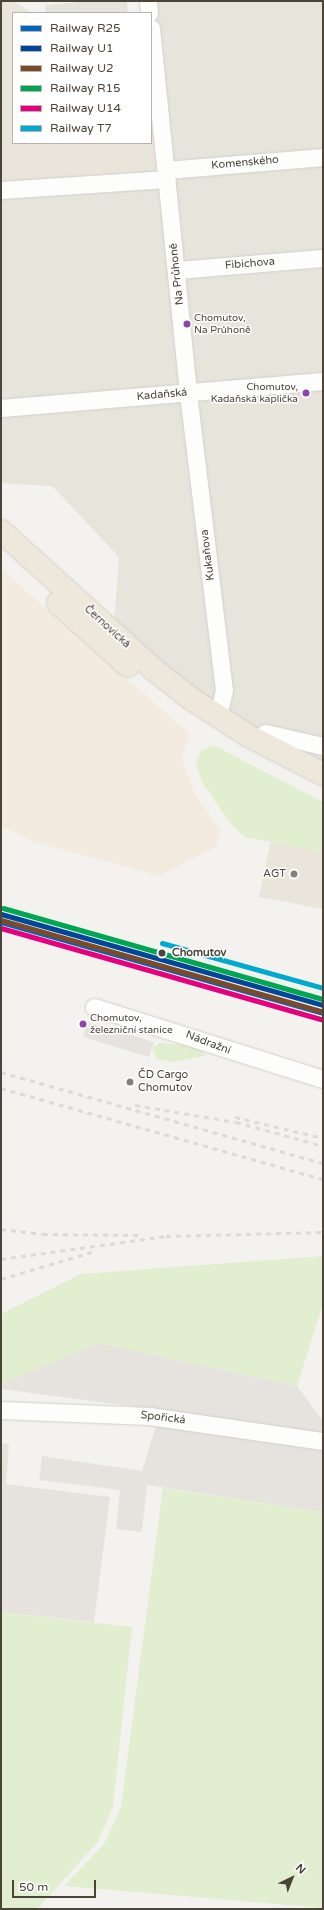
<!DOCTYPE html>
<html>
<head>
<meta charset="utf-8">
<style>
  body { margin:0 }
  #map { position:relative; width:324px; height:1910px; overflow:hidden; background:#f4f2ee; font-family:"Varela Round",sans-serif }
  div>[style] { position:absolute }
  .residential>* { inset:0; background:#e7e4dc }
  .commercial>* { inset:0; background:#f3ebdf }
  .industrial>* { inset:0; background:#e6e2de }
  .education>* { inset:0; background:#eae5da }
  .green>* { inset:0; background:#e1eecf }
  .parking>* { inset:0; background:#e6e3df }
  .roads { filter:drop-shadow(0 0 1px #d2d0cb) drop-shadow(0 0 1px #d2d0cb) }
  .minor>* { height:17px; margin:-8.5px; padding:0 8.5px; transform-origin:8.5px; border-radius:8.5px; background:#fdfdfc }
  .highway>* { height:22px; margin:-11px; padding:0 11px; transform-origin:11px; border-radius:11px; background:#ede8db }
  .rail>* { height:3px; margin-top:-1.5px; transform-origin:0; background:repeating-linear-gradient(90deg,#dbdbda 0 5px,transparent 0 10px) }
  .rail-1>* { height:5px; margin:-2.5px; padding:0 2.5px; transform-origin:2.5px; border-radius:2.5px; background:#0065bd }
  .rail-2>* { height:5px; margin:-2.5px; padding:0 2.5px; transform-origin:2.5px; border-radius:2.5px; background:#00479a }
  .rail-3>* { height:5px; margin:-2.5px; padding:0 2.5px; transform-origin:2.5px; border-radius:2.5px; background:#7a4b2a }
  .rail-4>* { height:5px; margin:-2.5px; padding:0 2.5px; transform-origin:2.5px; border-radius:2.5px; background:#00a651 }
  .rail-5>* { height:5px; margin:-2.5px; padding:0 2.5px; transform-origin:2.5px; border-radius:2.5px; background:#e5007d }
  .rail-6>* { height:5px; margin:-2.5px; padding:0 2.5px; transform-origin:2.5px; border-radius:2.5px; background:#00a9ce }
  .dots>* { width:11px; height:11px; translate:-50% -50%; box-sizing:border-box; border:2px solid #fff; border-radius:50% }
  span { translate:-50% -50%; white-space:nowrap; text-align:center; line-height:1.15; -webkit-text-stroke:3px #fff; paint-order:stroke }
  .bus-label { font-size:10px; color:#4b4439 }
  .left { translate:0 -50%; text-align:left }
  .right { translate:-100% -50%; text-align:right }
  .street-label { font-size:11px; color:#4b4439 }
  .poi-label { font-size:11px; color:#4b4439 }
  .stop-label { font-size:11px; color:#4b4439; font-weight:700 }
  .frame { position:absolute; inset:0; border:2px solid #4b4439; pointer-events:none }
  .legend { position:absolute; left:12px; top:12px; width:140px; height:132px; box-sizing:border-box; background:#fff; border:1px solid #b7b4b0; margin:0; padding:5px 7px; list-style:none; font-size:12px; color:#4b4439 }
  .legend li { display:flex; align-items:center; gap:8px; height:20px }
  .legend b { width:20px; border:1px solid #b7b4b0 }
  .north { position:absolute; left:272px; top:1858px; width:40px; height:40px; -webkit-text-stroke:3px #fff; paint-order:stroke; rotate:43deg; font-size:11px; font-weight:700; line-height:16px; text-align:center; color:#4b4439 }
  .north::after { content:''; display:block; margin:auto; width:14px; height:18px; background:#4b4439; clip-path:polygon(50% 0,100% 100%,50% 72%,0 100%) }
  .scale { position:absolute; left:12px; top:1880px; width:84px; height:18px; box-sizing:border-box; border:2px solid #4b4439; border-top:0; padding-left:5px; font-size:12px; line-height:14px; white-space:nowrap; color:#4b4439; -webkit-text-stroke:3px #fff; paint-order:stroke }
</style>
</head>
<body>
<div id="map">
  <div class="residential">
    <i style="clip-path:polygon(139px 1px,323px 1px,323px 763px,252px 732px,185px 684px,114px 625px,119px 557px,52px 486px,1px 483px,1px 181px,158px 169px,151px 13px,141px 13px)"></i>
  </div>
  <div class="commercial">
    <i style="clip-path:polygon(1px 569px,190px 734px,182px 758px,195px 794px,221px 831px,216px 847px,160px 876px,37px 843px,1px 826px)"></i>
  </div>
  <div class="industrial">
    <i style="clip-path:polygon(98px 1343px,297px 1386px,323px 1421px,323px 1512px,147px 1485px,142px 1471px,161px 1410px,1px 1389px,1px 1384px)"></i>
    <i style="clip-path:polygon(1px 1443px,9px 1444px,6px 1484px,110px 1497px,94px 1622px,1px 1612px)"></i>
  </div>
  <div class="education">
    <i style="clip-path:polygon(1px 1px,13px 1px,32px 13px,13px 13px,13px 143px,151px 143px,151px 109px,158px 170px,1px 181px)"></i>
    <i style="clip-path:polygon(271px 840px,323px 852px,323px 909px,259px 897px)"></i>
  </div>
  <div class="green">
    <i style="clip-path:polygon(213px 745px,323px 802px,323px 852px,245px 837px,229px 822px,202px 782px,196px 762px,201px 751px)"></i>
    <i style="clip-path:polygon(160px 1043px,203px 1046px,205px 1056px,173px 1062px,157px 1059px,152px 1048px)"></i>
    <i style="clip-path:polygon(323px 1256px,323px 1304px,297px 1386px,98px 1343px,1px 1384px,1px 1314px,81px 1274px)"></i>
    <i style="clip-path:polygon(163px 1488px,323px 1512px,323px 1908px,64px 1886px,104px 1844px,121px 1807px)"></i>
    <i style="clip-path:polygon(1px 1612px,132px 1627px,113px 1806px,98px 1842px,37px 1909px,1px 1909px)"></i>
  </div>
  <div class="parking">
    <i style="clip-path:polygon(91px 1px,127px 1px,128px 13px,45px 13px,46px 5px)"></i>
    <i style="clip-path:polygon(87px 1022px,154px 1042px,149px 1057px,83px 1037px)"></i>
    <i style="clip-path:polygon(42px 1456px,142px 1471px,147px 1485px,142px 1532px,116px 1529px,120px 1490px,39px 1480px)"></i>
  </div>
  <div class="roads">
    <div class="minor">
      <i style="left:148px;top:1px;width:12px;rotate:85deg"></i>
      <i style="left:151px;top:28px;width:367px;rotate:84.2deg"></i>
      <i style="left:188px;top:393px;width:299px;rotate:83.1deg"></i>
      <i style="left:224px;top:690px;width:28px;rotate:103deg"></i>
      <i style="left:166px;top:170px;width:158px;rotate:-4.7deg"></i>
      <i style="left:1px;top:190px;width:166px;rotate:-3.8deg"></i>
      <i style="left:177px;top:270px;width:146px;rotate:-4.7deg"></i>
      <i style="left:1px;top:408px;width:323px;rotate:-4.8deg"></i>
      <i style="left:265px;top:733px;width:59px;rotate:12.6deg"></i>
      <i style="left:94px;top:1007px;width:240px;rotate:17.5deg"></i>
      <i style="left:1px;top:1410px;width:148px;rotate:2.3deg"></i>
      <i style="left:149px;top:1416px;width:176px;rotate:8.2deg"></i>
    </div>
    <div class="highway">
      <i style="left:1px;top:531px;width:205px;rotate:42.2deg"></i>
      <i style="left:153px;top:669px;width:47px;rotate:38.1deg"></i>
      <i style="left:190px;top:698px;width:68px;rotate:33deg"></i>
      <i style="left:247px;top:735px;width:85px;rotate:27.2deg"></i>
      <i style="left:58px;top:603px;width:94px;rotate:42deg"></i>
    </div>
  </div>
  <div class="rail">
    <i style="left:1px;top:1072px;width:335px;rotate:15.8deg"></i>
    <i style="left:1px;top:1088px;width:335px;rotate:15.8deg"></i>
    <i style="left:135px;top:1105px;width:102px;rotate:9.6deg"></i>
    <i style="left:236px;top:1122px;width:90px;rotate:15.4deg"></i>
    <i style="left:235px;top:1117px;width:90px;rotate:13.4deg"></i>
    <i style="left:1px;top:1229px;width:42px;rotate:6.8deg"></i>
    <i style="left:43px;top:1234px;width:98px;rotate:0.6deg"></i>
    <i style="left:1px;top:1259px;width:167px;rotate:-7.9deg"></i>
    <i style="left:166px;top:1236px;width:157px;rotate:-1.5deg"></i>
    <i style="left:1px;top:1279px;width:98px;rotate:-16.6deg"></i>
  </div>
  <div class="rail-1">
    <i style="left:1px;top:922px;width:335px;rotate:15.8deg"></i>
  </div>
  <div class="rail-2">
    <i style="left:1px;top:914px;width:335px;rotate:15.8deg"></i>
  </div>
  <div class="rail-3">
    <i style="left:1px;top:920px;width:333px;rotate:15.9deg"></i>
  </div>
  <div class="rail-4">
    <i style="left:3px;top:908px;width:333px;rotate:15.9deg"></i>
  </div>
  <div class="rail-5">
    <i style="left:1px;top:928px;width:333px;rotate:15.9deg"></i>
  </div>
  <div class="rail-6">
    <i style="left:162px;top:943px;width:167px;rotate:15.6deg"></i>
  </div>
  <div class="dots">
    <i style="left:187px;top:324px;background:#8e44ad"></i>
    <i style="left:306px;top:393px;background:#8e44ad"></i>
    <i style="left:294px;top:874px;background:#868178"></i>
    <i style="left:162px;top:953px;background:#4b4439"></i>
    <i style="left:83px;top:1024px;background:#8e44ad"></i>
    <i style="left:130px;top:1082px;background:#868178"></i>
  </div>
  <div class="bus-label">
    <span class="left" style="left:194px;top:324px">Chomutov,<br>Na Průhoně</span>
    <span class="right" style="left:298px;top:393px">Chomutov,<br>Kadaňská kaplička</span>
    <span class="left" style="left:90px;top:1024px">Chomutov,<br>železniční stanice</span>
  </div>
  <div class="street-label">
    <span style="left:245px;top:163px;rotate:-5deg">Komenského</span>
    <span style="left:250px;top:264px;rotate:-5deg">Fibichova</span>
    <span style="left:177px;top:274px;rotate:-96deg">Na Průhoně</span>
    <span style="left:162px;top:395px;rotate:-5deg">Kadaňská</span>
    <span style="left:208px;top:555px;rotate:-97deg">Kukaňova</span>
    <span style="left:107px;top:627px;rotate:42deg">Černovická</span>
    <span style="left:208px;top:1043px;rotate:21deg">Nádražní</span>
    <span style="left:163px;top:1418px;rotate:7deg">Spořická</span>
  </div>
  <div class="poi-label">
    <span class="right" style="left:286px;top:874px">AGT</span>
    <span class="left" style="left:138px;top:1082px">ČD Cargo<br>Chomutov</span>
  </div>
  <div class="stop-label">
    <span class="left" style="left:172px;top:953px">Chomutov</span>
  </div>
  <div class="frame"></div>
  <ul class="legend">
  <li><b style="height:5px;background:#0065bd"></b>Railway R25</li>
  <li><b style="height:5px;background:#00479a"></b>Railway U1</li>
  <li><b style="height:5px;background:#7a4b2a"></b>Railway U2</li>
  <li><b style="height:5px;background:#00a651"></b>Railway R15</li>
  <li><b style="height:5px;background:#e5007d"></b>Railway U14</li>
  <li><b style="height:5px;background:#00a9ce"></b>Railway T7</li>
  </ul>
  <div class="north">N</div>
  <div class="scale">50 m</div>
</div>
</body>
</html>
